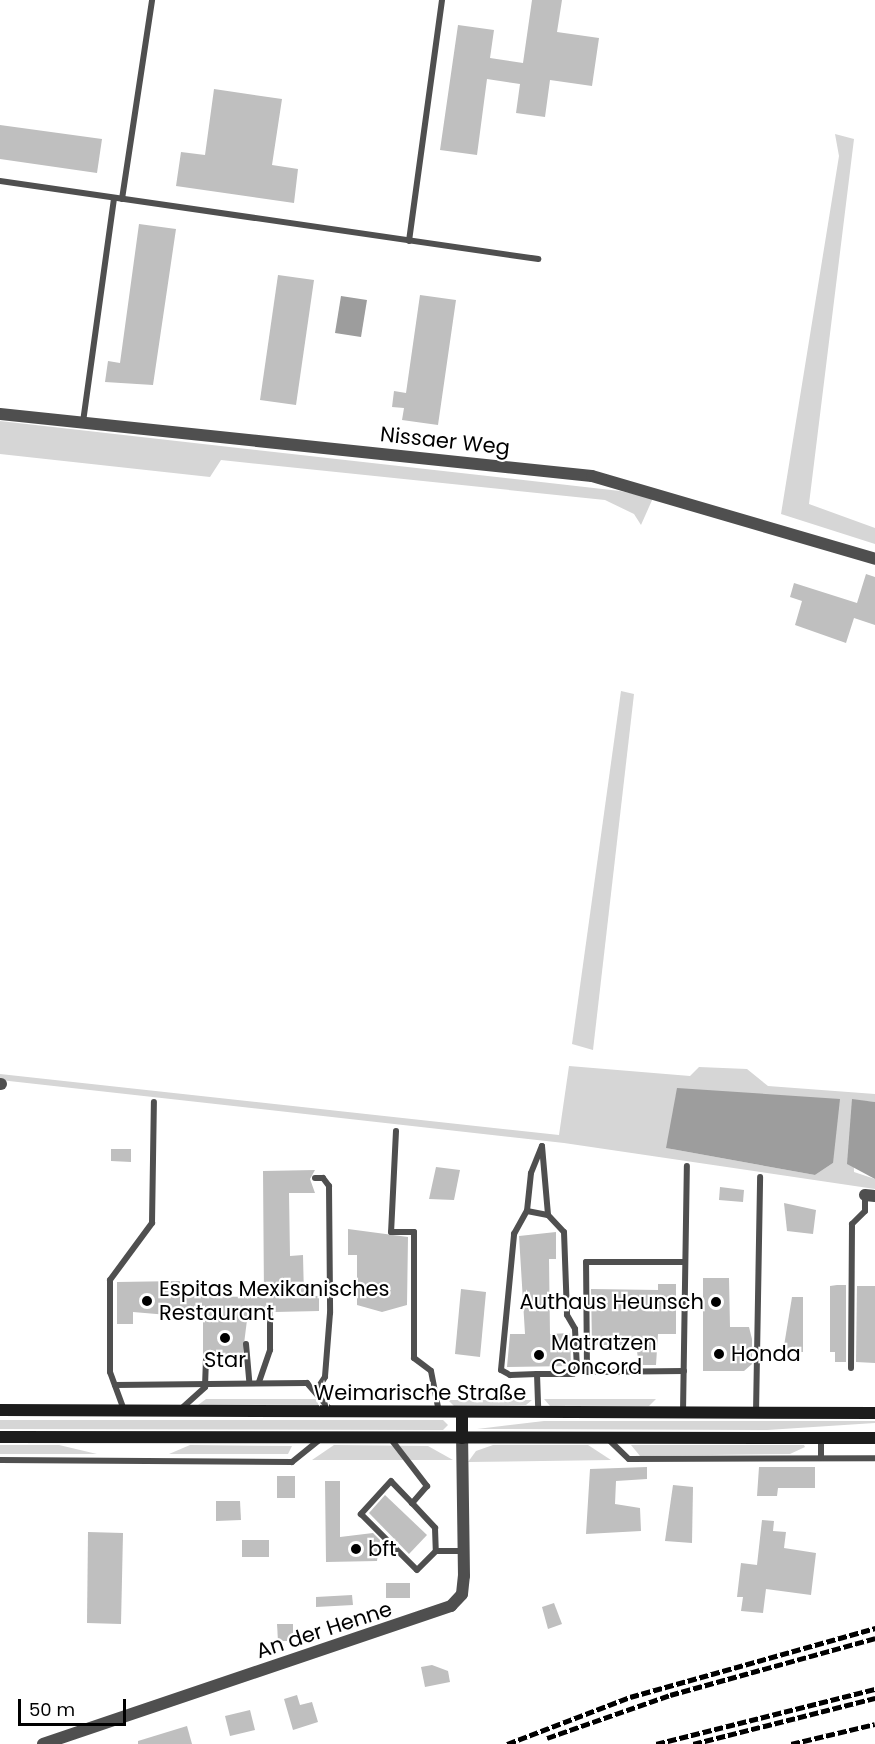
<!DOCTYPE html>
<html>
<head>
<meta charset="utf-8">
<style>
  body { margin:0 }
  #map { position:relative; width:875px; height:1744px; overflow:hidden; background:#fff; font-family:Poppins,sans-serif }
  div>[style] { position:absolute }
  .green>* { inset:0; background:#d6d6d6 }
  .water>* { inset:0; background:#9d9d9d }
  .building>* { inset:0; background:#bfbfbf }
  .service>* { height:6px; margin:-3px; padding:0 3px; transform-origin:3px; border-radius:3px; background:#4f4f4f }
  .minor>* { height:12px; margin:-6px; padding:0 6px; transform-origin:6px; border-radius:6px; background:#4f4f4f }
  .secondary>* { height:12px; margin:-6px; padding:0 6px; transform-origin:6px; border-radius:6px; background:#1c1c1c }
  .rail>* { height:4.5px; margin-top:-2.25px; transform-origin:0; background:repeating-linear-gradient(90deg,#000 0 9px,transparent 0 12px) }
  .dots>* { width:16px; height:16px; translate:-50% -50%; box-sizing:border-box; border:3px solid #fff; border-radius:50% }
  span { translate:-50% -50%; white-space:nowrap; text-align:center; line-height:1.15; -webkit-text-stroke:4.5px #fff; paint-order:stroke }
  .street-label { font-size:21px; color:#000 }
  .poi-label { font-size:21px; color:#000 }
  .left { translate:0 -50%; text-align:left }
  .right { translate:-100% -50%; text-align:right }
  .scale { position:absolute; left:18px; top:1699px; width:108px; height:27px; box-sizing:border-box; border:3px solid #000; border-top:0; padding-left:8px; font-size:18px; line-height:21px; white-space:nowrap; color:#000; -webkit-text-stroke:4px #fff; paint-order:stroke }
</style>
</head>
<body>
<div id="map">
  <div class="green">
    <i style="clip-path:polygon(835px 134px,854px 139px,809px 504px,875px 528px,875px 544px,781px 514px,839px 156px)"></i>
    <i style="clip-path:polygon(0 421px,620px 491px,653px 498px,641px 525px,634px 514px,605px 500px,221px 460px,210px 477px,0 454px)"></i>
    <i style="clip-path:polygon(621px 691px,634px 694px,593px 1050px,572px 1044px)"></i>
    <i style="clip-path:polygon(evenodd,569px 1066px,690px 1076px,699px 1067px,747px 1069px,768px 1086px,875px 1094px,875px 1102px,852px 1100px,854px 1172px,875px 1179px,875px 1189px,564px 1143px,0 1080px,0 1074px,559px 1135px,569px 1066px,666px 1148px,833px 1163px,815px 1175px,666px 1148px)"></i>
    <i style="clip-path:polygon(206px 1399px,316px 1399px,319px 1406px,198px 1405px)"></i>
    <i style="clip-path:polygon(544px 1399px,656px 1399px,649px 1406px,550px 1406px)"></i>
    <i style="clip-path:polygon(448px 1400px,532px 1400px,526px 1405px,454px 1406px)"></i>
    <i style="clip-path:polygon(0 1420px,443px 1420px,448px 1425px,443px 1430px,0 1429px)"></i>
    <i style="clip-path:polygon(544px 1421px,875px 1421px,875px 1423px,767px 1430px,477px 1429px)"></i>
    <i style="clip-path:polygon(0 1445px,59px 1445px,97px 1454px,0 1454px)"></i>
    <i style="clip-path:polygon(190px 1445px,292px 1446px,288px 1454px,169px 1454px)"></i>
    <i style="clip-path:polygon(334px 1445px,428px 1446px,453px 1460px,312px 1460px)"></i>
    <i style="clip-path:polygon(493px 1445px,588px 1445px,611px 1460px,468px 1462px,476px 1451px)"></i>
    <i style="clip-path:polygon(631px 1445px,804px 1445px,805px 1447px,790px 1454px,640px 1456px)"></i>
  </div>
  <div class="water">
    <i style="clip-path:polygon(341px 296px,367px 300px,361px 337px,335px 333px)"></i>
    <i style="clip-path:polygon(677px 1088px,840px 1099px,833px 1163px,815px 1175px,666px 1148px)"></i>
    <i style="clip-path:polygon(852px 1099px,875px 1102px,875px 1179px,847px 1164px)"></i>
  </div>
  <div class="building">
    <i style="clip-path:polygon(532px 0,562px 0,557px 32px,599px 38px,592px 86px,550px 80px,545px 117px,516px 113px,520px 84px,487px 79px,477px 155px,440px 150px,458px 25px,494px 30px,490px 58px,523px 63px)"></i>
    <i style="clip-path:polygon(214px 89px,282px 99px,272px 165px,298px 169px,294px 203px,176px 186px,181px 152px,205px 155px)"></i>
    <i style="clip-path:polygon(0 125px,102px 139px,97px 173px,0 159px)"></i>
    <i style="clip-path:polygon(139px 224px,176px 229px,153px 385px,105px 382px,108px 361px,120px 363px)"></i>
    <i style="clip-path:polygon(278px 275px,314px 280px,296px 405px,260px 400px)"></i>
    <i style="clip-path:polygon(420px 295px,456px 300px,438px 425px,402px 420px,404px 408px,392px 407px,394px 391px,406px 393px)"></i>
    <i style="clip-path:polygon(866px 574px,875px 577px,875px 625px,854px 618px,846px 643px,795px 625px,802px 601px,790px 597px,794px 583px,857px 603px)"></i>
    <i style="clip-path:polygon(111px 1149px,131px 1149px,131px 1162px,111px 1161px)"></i>
    <i style="clip-path:polygon(436px 1167px,460px 1170px,454px 1200px,429px 1199px)"></i>
    <i style="clip-path:polygon(315px 1170px,310px 1179px,315px 1193px,289px 1193px,290px 1256px,303px 1255px,304px 1296px,319px 1296px,319px 1311px,275px 1312px,269px 1307px,248px 1312px,242px 1360px,203px 1356px,203px 1318px,133px 1312px,133px 1324px,117px 1324px,117px 1282px,180px 1281px,180px 1296px,264px 1297px,263px 1171px)"></i>
    <i style="clip-path:polygon(720px 1187px,744px 1190px,743px 1202px,719px 1200px)"></i>
    <i style="clip-path:polygon(784px 1203px,816px 1210px,813px 1234px,787px 1231px)"></i>
    <i style="clip-path:polygon(348px 1229px,408px 1237px,407px 1305px,382px 1312px,357px 1305px,357px 1255px,348px 1255px)"></i>
    <i style="clip-path:polygon(556px 1232px,556px 1259px,549px 1259px,550px 1334px,570px 1333px,571px 1366px,507px 1367px,510px 1334px,525px 1334px,519px 1236px)"></i>
    <i style="clip-path:polygon(703px 1278px,729px 1278px,730px 1327px,749px 1327px,752px 1339px,752px 1364px,744px 1371px,703px 1371px)"></i>
    <i style="clip-path:polygon(658px 1284px,676px 1284px,676px 1334px,658px 1334px,656px 1365px,639px 1365px,636px 1345px,592px 1345px,591px 1289px,658px 1290px)"></i>
    <i style="clip-path:polygon(837px 1285px,846px 1285px,846px 1362px,835px 1362px,835px 1352px,830px 1352px,830px 1286px)"></i>
    <i style="clip-path:polygon(857px 1286px,875px 1286px,875px 1363px,856px 1362px)"></i>
    <i style="clip-path:polygon(461px 1289px,486px 1292px,480px 1357px,455px 1354px)"></i>
    <i style="clip-path:polygon(792px 1297px,803px 1297px,803px 1352px,783px 1352px)"></i>
    <i style="clip-path:polygon(647px 1467px,647px 1479px,616px 1481px,615px 1504px,640px 1508px,641px 1531px,586px 1534px,590px 1469px)"></i>
    <i style="clip-path:polygon(759px 1467px,815px 1467px,815px 1488px,778px 1488px,777px 1496px,757px 1496px)"></i>
    <i style="clip-path:polygon(277px 1476px,295px 1476px,295px 1498px,277px 1498px)"></i>
    <i style="clip-path:polygon(325px 1481px,340px 1481px,340px 1537px,373px 1533px,380px 1540px,377px 1561px,326px 1562px)"></i>
    <i style="clip-path:polygon(673px 1485px,693px 1487px,692px 1543px,665px 1541px)"></i>
    <i style="clip-path:polygon(385px 1495px,427px 1535px,409px 1554px,369px 1513px)"></i>
    <i style="clip-path:polygon(216px 1501px,240px 1501px,241px 1520px,216px 1521px)"></i>
    <i style="clip-path:polygon(762px 1520px,774px 1521px,773px 1531px,786px 1532px,784px 1548px,816px 1553px,811px 1595px,766px 1589px,763px 1613px,741px 1611px,743px 1597px,737px 1597px,741px 1563px,757px 1565px)"></i>
    <i style="clip-path:polygon(88px 1532px,123px 1533px,121px 1624px,87px 1623px)"></i>
    <i style="clip-path:polygon(242px 1540px,269px 1540px,269px 1557px,242px 1557px)"></i>
    <i style="clip-path:polygon(386px 1583px,410px 1583px,410px 1598px,386px 1598px)"></i>
    <i style="clip-path:polygon(352px 1595px,353px 1605px,316px 1607px,316px 1597px)"></i>
    <i style="clip-path:polygon(554px 1603px,562px 1624px,548px 1629px,542px 1607px)"></i>
    <i style="clip-path:polygon(277px 1624px,293px 1624px,293px 1641px,278px 1641px)"></i>
    <i style="clip-path:polygon(432px 1665px,448px 1671px,450px 1682px,425px 1687px,421px 1667px)"></i>
    <i style="clip-path:polygon(297px 1695px,300px 1705px,312px 1702px,318px 1722px,293px 1730px,284px 1699px)"></i>
    <i style="clip-path:polygon(250px 1710px,255px 1730px,230px 1736px,225px 1716px)"></i>
    <i style="clip-path:polygon(187px 1726px,192px 1744px,138px 1744px,138px 1741px)"></i>
  </div>
  <div class="service">
    <i style="left:0;top:181px;width:544px;rotate:8.25deg"></i>
    <i style="left:122px;top:199px;width:201px;rotate:-81.4deg"></i>
    <i style="left:409px;top:241px;width:243px;rotate:-82.2deg"></i>
    <i style="left:83px;top:422px;width:226px;rotate:-82.1deg"></i>
    <i style="left:396px;top:1131px;width:101px;rotate:92.8deg"></i>
    <i style="left:391px;top:1232px;width:23px"></i>
    <i style="left:414px;top:1232px;width:126px;rotate:90deg"></i>
    <i style="left:414px;top:1358px;width:21px;rotate:37deg"></i>
    <i style="left:431px;top:1371px;width:42px;rotate:79deg"></i>
    <i style="left:315px;top:1178px;width:8px"></i>
    <i style="left:323px;top:1178px;width:10px;rotate:53deg"></i>
    <i style="left:329px;top:1186px;width:127px;rotate:89.5deg"></i>
    <i style="left:330px;top:1313px;width:64px;rotate:94.5deg"></i>
    <i style="left:325px;top:1377px;width:17px;rotate:123deg"></i>
    <i style="left:527px;top:1211px;width:21px;rotate:11deg"></i>
    <i style="left:246px;top:1344px;width:38px;rotate:85deg"></i>
    <i style="left:851px;top:1368px;width:144px;rotate:-89.6deg"></i>
    <i style="left:852px;top:1224px;width:18px;rotate:-45deg"></i>
    <i style="left:865px;top:1211px;width:16px;rotate:-90deg"></i>
    <i style="left:684px;top:1371px;width:97px;rotate:179.4deg"></i>
    <i style="left:587px;top:1372px;width:110px;rotate:-90.5deg"></i>
    <i style="left:586px;top:1262px;width:99px"></i>
    <i style="left:537px;top:1374px;width:27px;rotate:178deg"></i>
    <i style="left:510px;top:1375px;width:10px;rotate:-151deg"></i>
    <i style="left:501px;top:1370px;width:137px;rotate:-84.5deg"></i>
    <i style="left:514px;top:1234px;width:26px;rotate:-61deg"></i>
    <i style="left:527px;top:1211px;width:38px;rotate:-84deg"></i>
    <i style="left:531px;top:1173px;width:29px;rotate:-68deg"></i>
    <i style="left:542px;top:1146px;width:69px;rotate:85deg"></i>
    <i style="left:548px;top:1215px;width:23px;rotate:47deg"></i>
    <i style="left:564px;top:1232px;width:83px;rotate:87.9deg"></i>
    <i style="left:567px;top:1315px;width:16px;rotate:60deg"></i>
    <i style="left:575px;top:1329px;width:40px;rotate:87.1deg"></i>
    <i style="left:577px;top:1369px;width:6px;rotate:129deg"></i>
    <i style="left:573px;top:1374px;width:36px;rotate:180deg"></i>
    <i style="left:537px;top:1374px;width:38px;rotate:88deg"></i>
    <i style="left:259px;top:1382px;width:34px;rotate:-71deg"></i>
    <i style="left:270px;top:1350px;width:38px;rotate:-90deg"></i>
    <i style="left:115px;top:1385px;width:192px;rotate:-0.6deg"></i>
    <i style="left:307px;top:1383px;width:38px;rotate:49deg"></i>
    <i style="left:182px;top:1408px;width:31px;rotate:-42deg"></i>
    <i style="left:205px;top:1387px;width:27px;rotate:-88deg"></i>
    <i style="left:124px;top:1410px;width:40px;rotate:-110.2deg"></i>
    <i style="left:110px;top:1372px;width:92px;rotate:-90deg"></i>
    <i style="left:110px;top:1280px;width:71px;rotate:-53.6deg"></i>
    <i style="left:152px;top:1223px;width:121px;rotate:-89.1deg"></i>
    <i style="left:683px;top:1412px;width:246px;rotate:-89.1deg"></i>
    <i style="left:756px;top:1413px;width:236px;rotate:-89deg"></i>
    <i style="left:390px;top:1438px;width:61px;rotate:52.4deg"></i>
    <i style="left:427px;top:1486px;width:23px;rotate:131deg"></i>
    <i style="left:412px;top:1503px;width:34px;rotate:47deg"></i>
    <i style="left:435px;top:1528px;width:23px;rotate:88deg"></i>
    <i style="left:436px;top:1551px;width:27px"></i>
    <i style="left:607px;top:1438px;width:30px;rotate:44deg"></i>
    <i style="left:629px;top:1459px;width:246px;rotate:-0.2deg"></i>
    <i style="left:821px;top:1458px;width:19px;rotate:-90deg"></i>
    <i style="left:0;top:1460px;width:292px;rotate:0.4deg"></i>
    <i style="left:292px;top:1462px;width:36px;rotate:-39deg"></i>
    <i style="left:412px;top:1503px;width:30px;rotate:-134deg"></i>
    <i style="left:391px;top:1481px;width:45px;rotate:132.3deg"></i>
    <i style="left:361px;top:1514px;width:79px;rotate:45deg"></i>
    <i style="left:417px;top:1570px;width:27px;rotate:-45deg"></i>
  </div>
  <div class="minor">
    <i style="left:0;top:414px;width:595px;rotate:5.98deg"></i>
    <i style="left:592px;top:476px;width:295px;rotate:16.3deg"></i>
    <i style="left:0;top:1084px;width:1px"></i>
    <i style="left:865px;top:1195px;width:10px;rotate:6deg"></i>
    <i style="left:43px;top:1744px;width:431px;rotate:-18.7deg"></i>
    <i style="left:451px;top:1606px;width:16px;rotate:-47deg"></i>
    <i style="left:462px;top:1594px;width:18px;rotate:-84deg"></i>
    <i style="left:464px;top:1576px;width:138px;rotate:-90.8deg"></i>
  </div>
  <div class="secondary">
    <i style="left:0;top:1410px;width:875px;rotate:0.2deg"></i>
    <i style="left:0;top:1437px;width:875px;rotate:0.07deg"></i>
    <i style="left:462px;top:1438px;width:26px;rotate:-90deg"></i>
  </div>
  <div class="rail">
    <i style="left:547px;top:1738px;width:130px;rotate:-19.3deg"></i>
    <i style="left:670px;top:1695px;width:213px;rotate:-15.5deg"></i>
    <i style="left:507px;top:1744px;width:132px;rotate:-20.9deg"></i>
    <i style="left:630px;top:1697px;width:255px;rotate:-15.7deg"></i>
    <i style="left:656px;top:1744px;width:226px;rotate:-14.1deg"></i>
    <i style="left:693px;top:1744px;width:188px;rotate:-14.2deg"></i>
    <i style="left:791px;top:1744px;width:86px;rotate:-13.4deg"></i>
  </div>
  <div class="dots">
    <i style="left:147px;top:1301px;background:#000"></i>
    <i style="left:716px;top:1302px;background:#000"></i>
    <i style="left:225px;top:1338px;background:#000"></i>
    <i style="left:719px;top:1354px;background:#000"></i>
    <i style="left:539px;top:1355px;background:#000"></i>
    <i style="left:356px;top:1549px;background:#000"></i>
  </div>
  <div class="street-label">
    <span style="left:445px;top:441px;rotate:6deg">Nissaer Weg</span>
    <span style="left:420px;top:1393px">Weimarische Straße</span>
    <span style="left:324px;top:1630px;rotate:-18deg">An der Henne</span>
  </div>
  <div class="poi-label">
    <span class="left" style="left:159px;top:1301px">Espitas Mexikanisches<br>Restaurant</span>
    <span class="right" style="left:704px;top:1302px">Authaus Heunsch</span>
    <span class="left" style="left:551px;top:1355px">Matratzen<br>Concord</span>
    <span class="left" style="left:731px;top:1354px">Honda</span>
    <span style="left:225px;top:1360px">Star</span>
    <span class="left" style="left:368px;top:1549px">bft</span>
  </div>
  <div class="scale">50 m</div>
</div>
</body>
</html>
